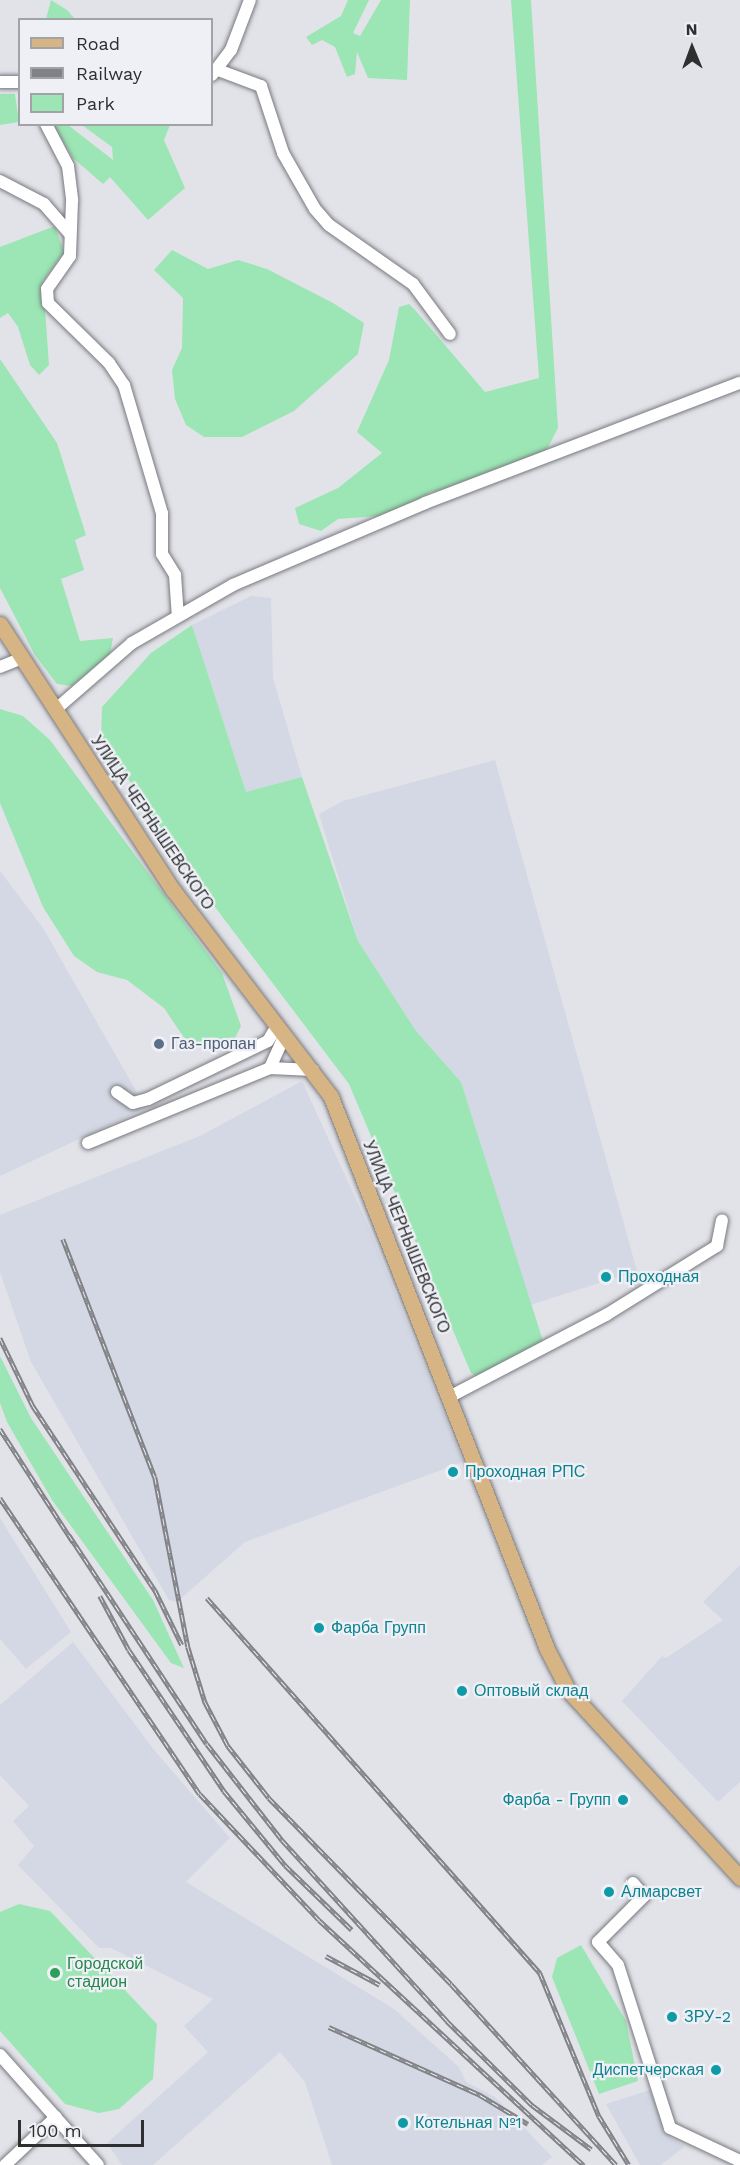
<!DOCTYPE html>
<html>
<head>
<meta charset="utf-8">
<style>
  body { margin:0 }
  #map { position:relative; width:740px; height:2165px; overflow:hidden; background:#e2e3e9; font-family:"Work Sans",sans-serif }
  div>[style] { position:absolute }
  .built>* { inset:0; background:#d4d8e4 }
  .green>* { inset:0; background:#9be6b4 }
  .roads { filter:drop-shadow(0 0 2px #78797e) drop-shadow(0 0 2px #78797e) }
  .minor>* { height:12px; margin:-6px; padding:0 6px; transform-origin:6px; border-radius:6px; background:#fff }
  .major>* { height:15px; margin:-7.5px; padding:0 7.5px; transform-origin:7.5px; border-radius:7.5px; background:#d7b483 }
  .rail>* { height:4.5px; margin-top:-2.25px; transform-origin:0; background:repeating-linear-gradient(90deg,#eff0f6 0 7px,#818286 0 14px); box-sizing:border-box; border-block:2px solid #818286 }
  .dots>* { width:16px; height:16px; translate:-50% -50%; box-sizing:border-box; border:3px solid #eff0f6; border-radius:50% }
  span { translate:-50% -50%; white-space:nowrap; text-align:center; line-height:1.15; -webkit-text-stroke:4.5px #eff0f6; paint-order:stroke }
  .street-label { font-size:16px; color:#2e2f31 }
  .service-label { font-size:16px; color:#4e5e75 }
  .left { translate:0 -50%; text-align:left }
  .culture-label { font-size:16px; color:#0d838f }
  .right { translate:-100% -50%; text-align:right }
  .leisure-label { font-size:16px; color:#27864d }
  .legend { position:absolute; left:18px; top:18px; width:195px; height:108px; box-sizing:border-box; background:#eff0f6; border:2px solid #a2a3a7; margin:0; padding:8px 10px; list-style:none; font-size:18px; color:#2e2f31 }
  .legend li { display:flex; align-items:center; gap:12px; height:30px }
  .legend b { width:30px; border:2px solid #a2a3a7 }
  .north { position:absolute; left:662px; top:18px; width:60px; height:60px; -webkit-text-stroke:4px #eff0f6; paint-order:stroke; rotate:359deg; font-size:16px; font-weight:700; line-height:24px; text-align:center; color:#2e2f31 }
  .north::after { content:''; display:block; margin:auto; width:21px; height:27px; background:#2e2f31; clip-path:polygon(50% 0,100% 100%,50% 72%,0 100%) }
  .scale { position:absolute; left:18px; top:2120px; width:126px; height:27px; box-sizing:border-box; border:3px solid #2e2f31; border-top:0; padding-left:8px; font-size:18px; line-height:21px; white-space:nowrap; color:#2e2f31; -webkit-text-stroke:4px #eff0f6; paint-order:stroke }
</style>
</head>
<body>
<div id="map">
  <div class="built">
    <i style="clip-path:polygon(251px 596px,271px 598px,273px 678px,302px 777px,246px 792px,192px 625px)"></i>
    <i style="clip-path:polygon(495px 760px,637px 1271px,530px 1305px,461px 1082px,416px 1031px,358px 941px,319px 814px,343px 801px)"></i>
    <i style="clip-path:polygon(0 871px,43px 928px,146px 1108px,0 1176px)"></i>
    <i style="clip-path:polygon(302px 1081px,370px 1230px,463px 1462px,245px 1542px,177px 1602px,169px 1600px,31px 1362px,0 1272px,0 1215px,200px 1136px)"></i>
    <i style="clip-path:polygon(0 1518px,71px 1632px,26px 1669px,0 1639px)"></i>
    <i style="clip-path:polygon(740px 1565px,740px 1782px,718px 1802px,622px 1701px,662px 1656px,666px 1658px,723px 1620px,703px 1602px)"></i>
    <i style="clip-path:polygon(73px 1642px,155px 1751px,230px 1838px,186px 1882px,394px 2009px,459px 2067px,466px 2082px,495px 2097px,552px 2157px,542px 2165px,332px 2165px,305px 2082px,280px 2052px,153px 2165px,122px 2165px,107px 2143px,208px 2052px,184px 2026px,213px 1999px,111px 1948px,99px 1948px,18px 1865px,34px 1846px,13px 1821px,29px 1806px,0 1775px,0 1705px)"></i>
    <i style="clip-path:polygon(650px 2090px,670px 2138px,685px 2146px,661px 2165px,640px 2165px,606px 2104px)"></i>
  </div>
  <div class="green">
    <i style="clip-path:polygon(51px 0,67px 10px,75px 19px,46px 19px)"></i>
    <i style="clip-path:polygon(348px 0,369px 0,353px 33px,360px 36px,381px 0,410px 0,407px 80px,368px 78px,357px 52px,355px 74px,347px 77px,335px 47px,322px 40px,312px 45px,306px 37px,341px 16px)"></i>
    <i style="clip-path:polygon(511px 0,531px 0,558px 428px,544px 455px,470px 486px,431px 492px,393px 515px,338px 519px,321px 531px,299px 524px,295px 508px,338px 488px,382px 453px,357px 432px,389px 360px,399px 307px,409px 304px,415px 310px,485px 392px,539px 378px)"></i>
    <i style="clip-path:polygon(0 94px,15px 94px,19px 122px,0 125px)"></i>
    <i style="clip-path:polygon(53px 125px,68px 125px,113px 160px,112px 147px,82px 125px,170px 125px,164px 140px,185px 188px,148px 220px,110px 177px,103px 184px,73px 158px)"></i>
    <i style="clip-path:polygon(55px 226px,64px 252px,43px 281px,49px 365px,39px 375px,30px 365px,18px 327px,8px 313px,0 318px,0 247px)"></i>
    <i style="clip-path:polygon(172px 250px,208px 269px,238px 260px,267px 269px,333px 303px,364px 323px,358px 354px,294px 411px,242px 437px,204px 437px,186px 425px,175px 399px,172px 370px,182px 348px,183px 298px,154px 270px)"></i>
    <i style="clip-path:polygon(0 359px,57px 443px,86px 535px,75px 540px,84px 570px,61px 579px,80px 641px,113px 638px,110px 654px,72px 686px,57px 684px,35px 655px,0 588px)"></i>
    <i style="clip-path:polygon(192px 625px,246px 792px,302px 777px,358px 941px,416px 1031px,461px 1082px,543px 1341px,478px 1377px,471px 1373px,349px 1084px,190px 874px,101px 737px,102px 707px,151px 653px)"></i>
    <i style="clip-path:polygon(0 709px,23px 716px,50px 740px,222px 973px,241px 1026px,234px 1040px,191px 1048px,164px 1008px,127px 980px,97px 972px,74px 956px,43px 907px,0 803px)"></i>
    <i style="clip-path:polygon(0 1356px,31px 1418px,153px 1600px,184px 1668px,171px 1663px,52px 1500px,7px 1422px,0 1403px)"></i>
    <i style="clip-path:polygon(19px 1904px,50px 1911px,157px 2024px,153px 2079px,119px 2109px,99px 2113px,65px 2104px,0 2031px,0 1912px)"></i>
    <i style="clip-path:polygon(581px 1945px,626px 2021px,638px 2081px,599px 2094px,552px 1977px,557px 1958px)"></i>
  </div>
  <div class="roads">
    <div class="minor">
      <i style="left:218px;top:70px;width:46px;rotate:20.4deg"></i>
      <i style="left:261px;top:86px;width:71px;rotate:71.8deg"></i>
      <i style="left:283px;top:153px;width:64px;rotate:60.3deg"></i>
      <i style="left:315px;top:209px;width:21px;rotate:49deg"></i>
      <i style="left:329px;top:225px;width:103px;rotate:35.1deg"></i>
      <i style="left:413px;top:284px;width:62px;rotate:53.5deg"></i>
      <i style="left:212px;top:75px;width:31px;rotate:-53deg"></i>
      <i style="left:231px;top:50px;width:53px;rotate:-69.2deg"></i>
      <i style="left:0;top:82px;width:20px"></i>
      <i style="left:46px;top:124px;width:47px;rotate:62.4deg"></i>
      <i style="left:68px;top:166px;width:35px;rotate:83deg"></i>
      <i style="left:72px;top:201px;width:55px;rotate:92.1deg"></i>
      <i style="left:70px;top:256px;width:40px;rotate:124.9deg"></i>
      <i style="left:47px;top:289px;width:14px;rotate:86deg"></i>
      <i style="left:48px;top:303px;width:86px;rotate:44.5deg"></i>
      <i style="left:109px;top:363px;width:27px;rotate:56deg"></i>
      <i style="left:124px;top:385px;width:134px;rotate:73.5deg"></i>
      <i style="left:162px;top:513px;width:41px;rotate:90deg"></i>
      <i style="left:162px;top:554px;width:25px;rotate:58deg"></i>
      <i style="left:175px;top:575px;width:39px;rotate:86deg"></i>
      <i style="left:0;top:181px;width:50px;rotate:27.6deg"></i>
      <i style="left:44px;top:204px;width:38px;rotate:49deg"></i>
      <i style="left:0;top:667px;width:22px;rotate:-22deg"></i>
      <i style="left:55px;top:710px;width:102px;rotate:-41deg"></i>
      <i style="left:132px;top:643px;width:116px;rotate:-29.9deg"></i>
      <i style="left:233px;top:585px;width:209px;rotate:-23.1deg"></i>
      <i style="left:425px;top:503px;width:337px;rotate:-20.9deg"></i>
      <i style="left:270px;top:1068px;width:36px;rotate:-66deg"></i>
      <i style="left:117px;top:1092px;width:19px;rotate:35deg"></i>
      <i style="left:133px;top:1103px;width:16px;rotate:-15deg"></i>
      <i style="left:148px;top:1099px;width:133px;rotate:-25.8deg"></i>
      <i style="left:268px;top:1041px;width:17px;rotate:-59deg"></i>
      <i style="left:88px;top:1143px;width:197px;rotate:-22.4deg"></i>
      <i style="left:270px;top:1068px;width:43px;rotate:2.7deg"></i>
      <i style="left:451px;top:1396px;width:175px;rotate:-27.6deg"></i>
      <i style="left:606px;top:1315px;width:131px;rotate:-31.9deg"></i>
      <i style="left:717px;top:1246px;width:26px;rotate:-79deg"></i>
      <i style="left:633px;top:1883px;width:17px;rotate:50deg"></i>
      <i style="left:644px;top:1896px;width:65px;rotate:135deg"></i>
      <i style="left:598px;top:1942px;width:30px;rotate:49deg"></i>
      <i style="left:618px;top:1965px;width:171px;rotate:72.3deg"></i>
      <i style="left:670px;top:2128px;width:77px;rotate:25.2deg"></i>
      <i style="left:0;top:2055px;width:147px;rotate:48.3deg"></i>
      <i style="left:5px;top:2165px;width:70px;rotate:-43.3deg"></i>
    </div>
    <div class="major">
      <i style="left:0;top:624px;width:317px;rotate:57deg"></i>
      <i style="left:173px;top:890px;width:260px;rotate:52.6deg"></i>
      <i style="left:331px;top:1097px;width:593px;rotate:68.63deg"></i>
      <i style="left:547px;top:1649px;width:46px;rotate:62.9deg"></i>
      <i style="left:568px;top:1690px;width:255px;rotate:47.5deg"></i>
    </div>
  </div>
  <div class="rail">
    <i style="left:63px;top:1239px;width:255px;rotate:68.9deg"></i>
    <i style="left:155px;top:1477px;width:173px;rotate:79deg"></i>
    <i style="left:188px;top:1647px;width:58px;rotate:72.8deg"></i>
    <i style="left:205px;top:1702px;width:50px;rotate:62.4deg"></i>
    <i style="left:228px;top:1746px;width:66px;rotate:51.7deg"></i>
    <i style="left:269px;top:1798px;width:260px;rotate:45.6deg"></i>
    <i style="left:451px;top:1984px;width:245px;rotate:47.6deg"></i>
    <i style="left:0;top:1338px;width:76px;rotate:64.1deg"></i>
    <i style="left:33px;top:1406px;width:221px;rotate:56.5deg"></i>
    <i style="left:155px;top:1590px;width:61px;rotate:63.9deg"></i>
    <i style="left:0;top:1429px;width:135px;rotate:57.1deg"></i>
    <i style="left:0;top:1498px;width:357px;rotate:56deg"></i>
    <i style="left:200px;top:1794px;width:173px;rotate:46.6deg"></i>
    <i style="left:319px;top:1920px;width:361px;rotate:42.8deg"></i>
    <i style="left:69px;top:1535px;width:250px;rotate:56.6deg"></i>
    <i style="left:207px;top:1744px;width:122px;rotate:52deg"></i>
    <i style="left:282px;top:1840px;width:245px;rotate:47.6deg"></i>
    <i style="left:447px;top:2021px;width:120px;rotate:44.7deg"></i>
    <i style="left:532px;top:2105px;width:74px;rotate:36.7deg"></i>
    <i style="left:100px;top:1596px;width:61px;rotate:61.8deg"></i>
    <i style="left:129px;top:1650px;width:170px;rotate:56deg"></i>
    <i style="left:224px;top:1791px;width:96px;rotate:50.5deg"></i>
    <i style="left:285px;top:1865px;width:93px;rotate:44.1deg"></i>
    <i style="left:207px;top:1598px;width:502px;rotate:48.39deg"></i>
    <i style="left:540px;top:1973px;width:155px;rotate:67.6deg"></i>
    <i style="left:599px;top:2116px;width:57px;rotate:58.5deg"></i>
    <i style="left:326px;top:1956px;width:61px;rotate:28.2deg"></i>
    <i style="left:329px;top:2027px;width:166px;rotate:24.2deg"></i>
    <i style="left:480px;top:2095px;width:56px;rotate:31.1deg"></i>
  </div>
  <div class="dots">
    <i style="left:159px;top:1044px;background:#5c6f8a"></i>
    <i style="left:606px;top:1277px;background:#0f9aa8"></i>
    <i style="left:453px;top:1472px;background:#0f9aa8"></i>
    <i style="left:319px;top:1628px;background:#0f9aa8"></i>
    <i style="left:462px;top:1691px;background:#0f9aa8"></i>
    <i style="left:623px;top:1800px;background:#0f9aa8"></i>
    <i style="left:609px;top:1892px;background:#0f9aa8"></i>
    <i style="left:55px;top:1973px;background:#2e9e5b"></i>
    <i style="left:672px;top:2017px;background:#0f9aa8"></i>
    <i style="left:716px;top:2070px;background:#0f9aa8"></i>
    <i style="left:403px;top:2123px;background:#0f9aa8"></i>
  </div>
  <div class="street-label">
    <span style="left:152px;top:823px;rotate:56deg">УЛИЦА ЧЕРНЫШЕВСКОГО</span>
    <span style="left:406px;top:1237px;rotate:68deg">УЛИЦА ЧЕРНЫШЕВСКОГО</span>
  </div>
  <div class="service-label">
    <span class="left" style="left:171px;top:1044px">Газ-пропан</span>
  </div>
  <div class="culture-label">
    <span class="left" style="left:618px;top:1277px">Проходная</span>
    <span class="left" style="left:465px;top:1472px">Проходная РПС</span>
    <span class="left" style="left:331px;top:1628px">Фарба Групп</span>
    <span class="left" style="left:474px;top:1691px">Оптовый склад</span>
    <span class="right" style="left:611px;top:1800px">Фарба - Групп</span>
    <span class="left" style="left:621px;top:1892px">Алмарсвет</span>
    <span class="left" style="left:684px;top:2017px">ЗРУ-2</span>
    <span class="right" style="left:704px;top:2070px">Диспетчерская</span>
    <span class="left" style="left:415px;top:2123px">Котельная №1</span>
  </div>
  <div class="leisure-label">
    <span class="left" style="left:67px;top:1973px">Городской<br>стадион</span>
  </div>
  <ul class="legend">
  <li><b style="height:8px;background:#d7b483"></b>Road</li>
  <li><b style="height:8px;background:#818286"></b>Railway</li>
  <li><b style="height:16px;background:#9be6b4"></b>Park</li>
  </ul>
  <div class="north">N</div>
  <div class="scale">100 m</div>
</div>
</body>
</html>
